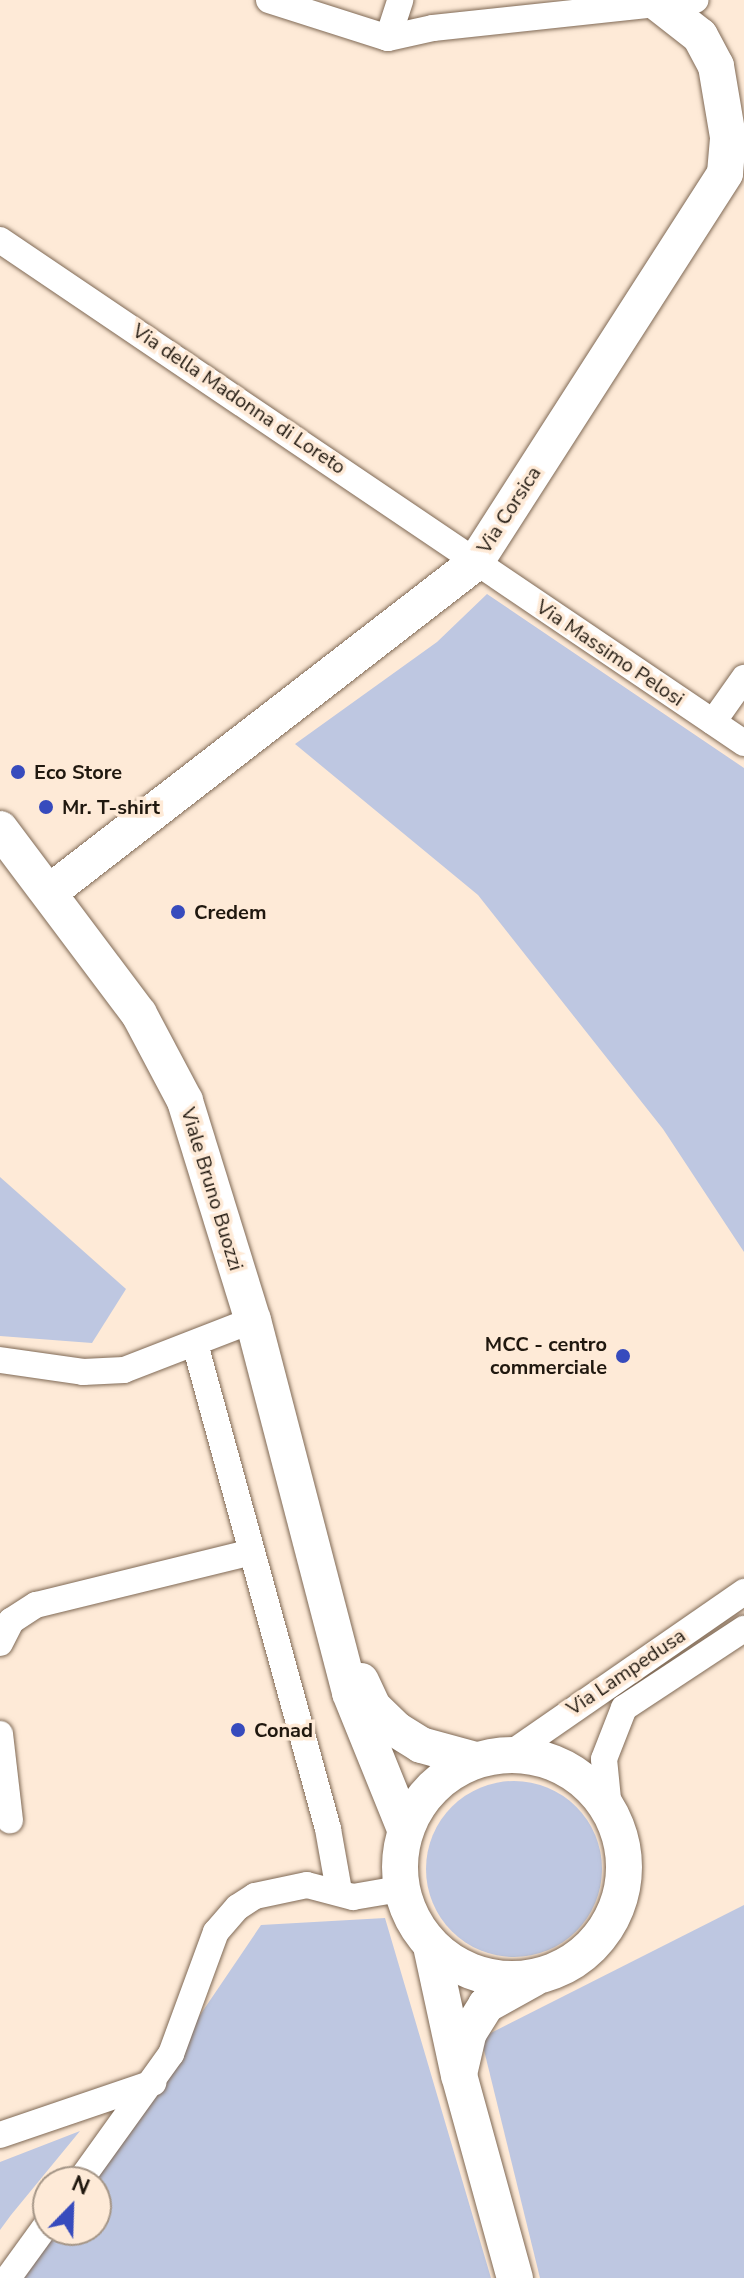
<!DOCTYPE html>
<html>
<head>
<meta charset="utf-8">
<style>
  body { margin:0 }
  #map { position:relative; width:744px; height:2278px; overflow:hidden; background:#feead7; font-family:"Nunito Sans",sans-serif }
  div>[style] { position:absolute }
  .green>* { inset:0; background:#bec7e1 }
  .round { border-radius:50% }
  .roads { filter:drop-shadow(0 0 2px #7f6955) drop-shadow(0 0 2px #7f6955) }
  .minor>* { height:26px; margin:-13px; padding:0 13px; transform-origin:13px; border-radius:13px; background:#fff }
  .secondary>* { height:36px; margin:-18px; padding:0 18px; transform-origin:18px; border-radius:18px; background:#fff }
  .secondary>.ring { margin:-18px; padding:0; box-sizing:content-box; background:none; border:36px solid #fff; border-radius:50% }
  .dots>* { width:22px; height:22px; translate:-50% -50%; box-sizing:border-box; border:4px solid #feead7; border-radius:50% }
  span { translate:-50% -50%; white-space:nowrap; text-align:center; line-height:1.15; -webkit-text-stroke:7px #feead7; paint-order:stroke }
  .street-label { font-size:20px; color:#20180f }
  .poi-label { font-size:20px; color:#20180f; font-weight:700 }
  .left { translate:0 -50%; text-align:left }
  .right { translate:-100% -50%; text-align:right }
  .north { position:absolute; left:32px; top:2166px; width:80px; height:80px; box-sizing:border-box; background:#feead7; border:2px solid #a59687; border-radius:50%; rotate:23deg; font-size:22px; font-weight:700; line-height:32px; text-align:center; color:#20180f }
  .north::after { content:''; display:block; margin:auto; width:28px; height:36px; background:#374bbd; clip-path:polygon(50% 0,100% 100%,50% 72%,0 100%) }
</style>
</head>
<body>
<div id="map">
  <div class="green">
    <i style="clip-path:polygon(487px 594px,744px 768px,744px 1252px,663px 1129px,478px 895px,295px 744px,437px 642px)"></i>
    <i style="clip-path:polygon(0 1177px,126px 1289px,92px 1343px,0 1336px)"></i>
    <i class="round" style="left:426px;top:1781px;width:176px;height:176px"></i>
    <i style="clip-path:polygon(744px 1905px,744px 2278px,540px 2278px,481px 2038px)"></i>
    <i style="clip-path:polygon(385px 1918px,491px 2278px,22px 2278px,55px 2230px,96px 2230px,96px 2182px,87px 2182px,261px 1925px)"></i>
    <i style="clip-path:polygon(80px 2131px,11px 2215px,0 2230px,0 2162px)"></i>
  </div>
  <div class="roads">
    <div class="minor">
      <i style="left:269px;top:0;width:125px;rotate:17.7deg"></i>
      <i style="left:388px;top:38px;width:46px;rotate:-12.5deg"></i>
      <i style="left:433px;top:28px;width:264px;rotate:-6.1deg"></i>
      <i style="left:388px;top:38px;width:40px;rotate:-72deg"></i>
      <i style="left:0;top:240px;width:898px;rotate:34.06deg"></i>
      <i style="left:713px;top:722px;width:54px;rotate:-54.8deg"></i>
      <i style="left:195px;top:1344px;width:503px;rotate:74.66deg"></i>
      <i style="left:328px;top:1829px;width:63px;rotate:79.9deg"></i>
      <i style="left:0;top:1360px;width:84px;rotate:8.2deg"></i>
      <i style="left:83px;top:1372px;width:41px;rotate:-2.8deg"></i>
      <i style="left:124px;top:1370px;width:138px;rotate:-21.2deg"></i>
      <i style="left:0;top:1643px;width:25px;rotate:-63deg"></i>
      <i style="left:11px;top:1621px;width:30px;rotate:-33deg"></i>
      <i style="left:36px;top:1605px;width:222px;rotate:-13.8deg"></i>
      <i style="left:0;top:1734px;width:87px;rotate:83.4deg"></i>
      <i style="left:510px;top:1754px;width:285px;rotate:-34.7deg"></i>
      <i style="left:609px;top:1809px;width:50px;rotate:-95.7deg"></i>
      <i style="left:604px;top:1759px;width:55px;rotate:-68.6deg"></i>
      <i style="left:624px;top:1708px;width:144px;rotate:-33.4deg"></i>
      <i style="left:0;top:2135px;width:162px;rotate:-18.8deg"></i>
      <i style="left:79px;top:2182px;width:158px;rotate:-54.3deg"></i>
      <i style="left:171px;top:2054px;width:130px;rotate:-69.8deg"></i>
      <i style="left:216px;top:1932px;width:33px;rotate:-49deg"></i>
      <i style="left:238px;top:1907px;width:20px;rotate:-33deg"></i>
      <i style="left:255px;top:1896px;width:53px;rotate:-11.9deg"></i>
      <i style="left:307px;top:1885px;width:48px;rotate:14.6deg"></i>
      <i style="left:353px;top:1897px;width:48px;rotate:-9.7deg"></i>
      <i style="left:8px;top:2278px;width:68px;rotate:-54deg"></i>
    </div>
    <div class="secondary">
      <i style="left:0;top:829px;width:231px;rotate:53.1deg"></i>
      <i style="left:139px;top:1014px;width:98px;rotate:62.1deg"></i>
      <i style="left:185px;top:1101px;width:229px;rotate:72.8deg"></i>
      <i style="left:253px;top:1320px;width:385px;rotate:75.4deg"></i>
      <i style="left:350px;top:1693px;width:147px;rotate:68deg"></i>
      <i style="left:51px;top:891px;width:536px;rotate:-37.72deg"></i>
      <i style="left:475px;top:563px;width:463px;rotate:-57.3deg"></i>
      <i style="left:725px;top:173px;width:36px;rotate:-85deg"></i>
      <i style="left:728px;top:137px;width:72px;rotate:-99.6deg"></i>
      <i style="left:716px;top:66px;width:34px;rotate:-118deg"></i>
      <i style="left:700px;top:36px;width:58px;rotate:-142deg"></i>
      <i style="left:361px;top:1681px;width:29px;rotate:65deg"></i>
      <i style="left:373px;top:1707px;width:33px;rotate:44deg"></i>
      <i style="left:397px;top:1730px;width:28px;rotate:32deg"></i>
      <i style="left:421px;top:1745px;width:57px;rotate:15.3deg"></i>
      <i class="ring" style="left:400px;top:1755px;width:188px;height:188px"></i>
      <i style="left:431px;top:1946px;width:132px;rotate:77.8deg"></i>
      <i style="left:459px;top:2075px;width:211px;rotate:74.6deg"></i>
      <i style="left:460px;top:2070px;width:37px;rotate:-77deg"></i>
      <i style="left:468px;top:2034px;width:34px;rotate:-58deg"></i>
      <i style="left:486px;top:2005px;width:54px;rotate:-29deg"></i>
    </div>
  </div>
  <div class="dots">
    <i style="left:18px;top:772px;background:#374bbd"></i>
    <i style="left:46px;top:807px;background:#374bbd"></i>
    <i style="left:178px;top:912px;background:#374bbd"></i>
    <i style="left:623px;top:1356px;background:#374bbd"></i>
    <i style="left:238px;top:1730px;background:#374bbd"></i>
  </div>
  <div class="street-label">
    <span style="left:239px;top:399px;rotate:34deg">Via della Madonna di Loreto</span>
    <span style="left:509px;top:510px;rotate:-57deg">Via Corsica</span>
    <span style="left:610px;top:653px;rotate:34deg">Via Massimo Pelosi</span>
    <span style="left:212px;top:1189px;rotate:73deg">Viale Bruno Buozzi</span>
    <span style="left:626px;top:1672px;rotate:-34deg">Via Lampedusa</span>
  </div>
  <div class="poi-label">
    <span class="left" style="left:34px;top:772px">Eco Store</span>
    <span class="left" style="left:62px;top:807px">Mr. T-shirt</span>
    <span class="left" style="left:194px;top:912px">Credem</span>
    <span class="right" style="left:607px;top:1356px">MCC - centro<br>commerciale</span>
    <span class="left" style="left:254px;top:1730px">Conad</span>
  </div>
  <div class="north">N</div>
</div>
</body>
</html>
